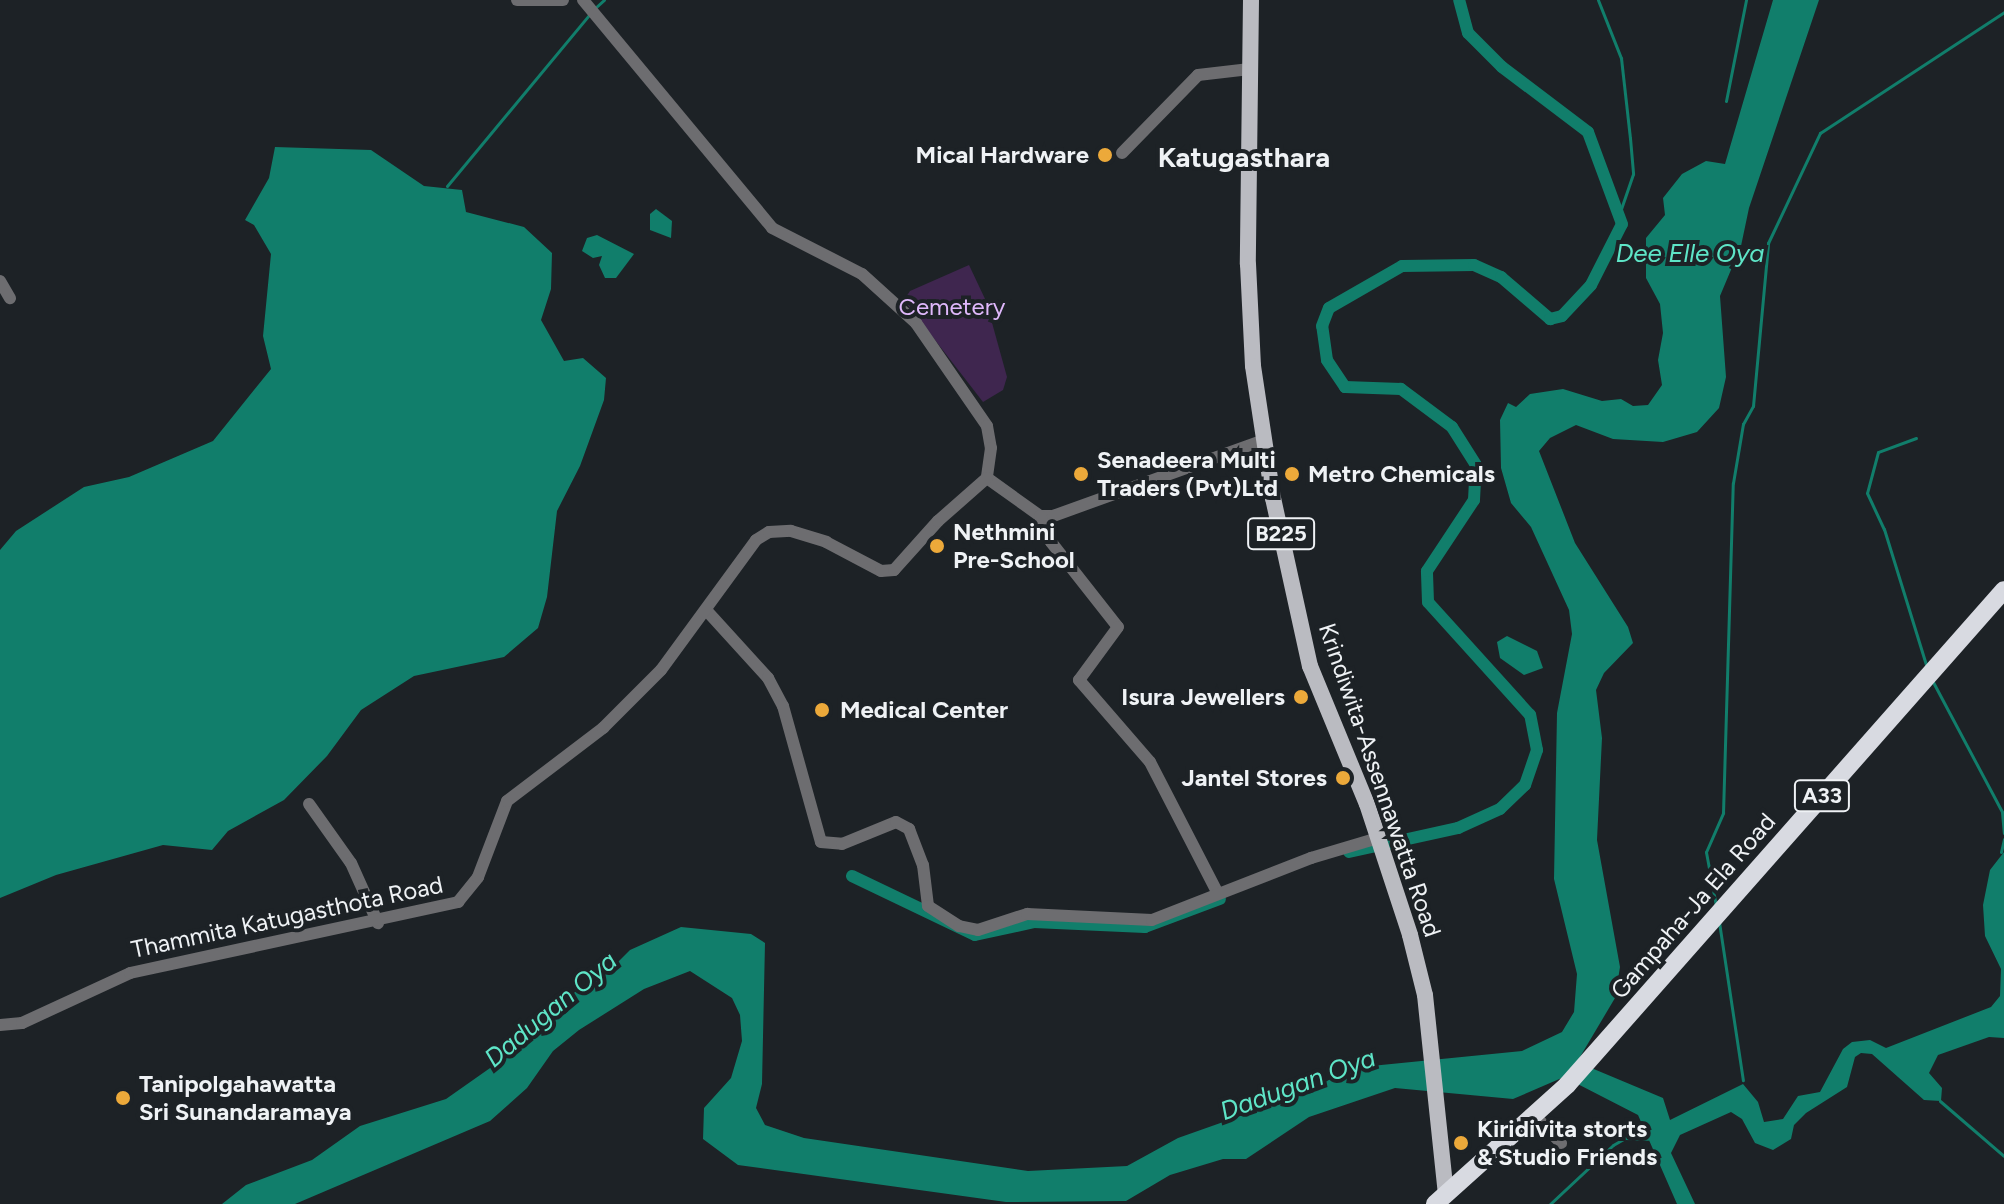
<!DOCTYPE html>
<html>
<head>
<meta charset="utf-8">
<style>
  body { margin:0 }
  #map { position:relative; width:2004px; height:1204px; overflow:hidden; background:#1d2226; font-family:Figtree,sans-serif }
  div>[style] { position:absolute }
  .green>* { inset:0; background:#3f264f }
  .water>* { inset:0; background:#117e6b }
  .stream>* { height:3px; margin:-1.5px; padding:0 1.5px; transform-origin:1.5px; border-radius:1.5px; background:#117e6b }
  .canal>* { height:12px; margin:-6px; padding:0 6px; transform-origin:6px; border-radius:6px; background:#117e6b }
  .minor>* { height:12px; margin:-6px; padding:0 6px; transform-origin:6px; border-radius:6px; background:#6d6d70 }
  .major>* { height:16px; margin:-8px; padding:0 8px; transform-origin:8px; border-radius:8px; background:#babbc1 }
  .highway>* { height:18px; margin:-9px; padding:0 9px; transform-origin:9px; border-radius:9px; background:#d8dae1 }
  .dots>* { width:22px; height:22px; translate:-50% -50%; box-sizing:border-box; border:4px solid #1d2226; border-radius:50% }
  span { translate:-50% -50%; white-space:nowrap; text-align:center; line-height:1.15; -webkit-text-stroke:8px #1d2226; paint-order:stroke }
  .shield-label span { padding:2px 6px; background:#1d2226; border:2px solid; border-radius:6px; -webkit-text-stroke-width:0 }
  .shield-label { font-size:22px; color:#eff2f5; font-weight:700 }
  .poi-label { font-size:24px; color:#eff2f5; font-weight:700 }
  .right { translate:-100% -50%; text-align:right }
  .left { translate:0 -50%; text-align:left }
  .park-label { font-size:24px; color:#dfb8fb }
  .street-label { font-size:24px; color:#eff2f5 }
  .water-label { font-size:26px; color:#5ee5c7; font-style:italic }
  .quarter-label { font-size:28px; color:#eff2f5; font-weight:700 }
</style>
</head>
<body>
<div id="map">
  <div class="green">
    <i style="clip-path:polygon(969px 265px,986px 301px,1007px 377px,1003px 390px,983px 402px,904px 300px,910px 291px)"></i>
  </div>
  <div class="water">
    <i style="clip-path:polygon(1773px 0,1819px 0,1749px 208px,1741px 246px,1720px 296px,1726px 377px,1719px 408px,1697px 432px,1663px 442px,1613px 439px,1576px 425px,1550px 438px,1539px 451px,1575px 543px,1628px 627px,1633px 643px,1604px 673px,1596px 690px,1602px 738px,1597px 840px,1620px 967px,1615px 998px,1577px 1062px,1663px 1098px,1670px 1120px,1743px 1084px,1758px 1102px,1764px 1122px,1783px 1119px,1798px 1096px,1820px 1092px,1843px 1049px,1852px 1042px,1870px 1040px,1886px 1048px,1991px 1007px,2000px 996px,2001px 969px,1985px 936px,1983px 905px,1990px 870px,2004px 852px,2004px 1038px,1989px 1037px,1938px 1055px,1929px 1073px,1942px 1088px,1941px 1101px,1924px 1100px,1872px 1054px,1861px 1053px,1855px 1057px,1847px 1087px,1806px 1113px,1794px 1125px,1791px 1139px,1773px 1150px,1755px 1143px,1742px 1119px,1731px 1112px,1680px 1135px,1671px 1153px,1695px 1204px,1677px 1204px,1638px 1115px,1564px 1077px,1513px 1099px,1395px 1088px,1309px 1117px,1246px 1159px,1223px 1159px,1170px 1175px,1126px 1201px,1006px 1202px,738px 1165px,703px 1139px,704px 1108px,731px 1078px,742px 1041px,740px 1015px,732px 998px,690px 971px,644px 989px,579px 1030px,553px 1051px,527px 1088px,490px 1121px,295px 1204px,222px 1204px,246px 1185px,312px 1160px,360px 1126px,446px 1099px,537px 1035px,561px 1001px,610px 970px,630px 950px,681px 927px,751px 934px,765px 943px,762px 1084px,756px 1108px,765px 1125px,804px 1138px,1028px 1171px,1127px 1166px,1178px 1138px,1305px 1093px,1351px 1068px,1522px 1051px,1562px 1032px,1574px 1012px,1577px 974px,1554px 879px,1557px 713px,1572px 634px,1569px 610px,1531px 527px,1511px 503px,1501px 468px,1500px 420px,1508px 403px,1516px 407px,1530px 394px,1563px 389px,1602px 401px,1621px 399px,1633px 406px,1648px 405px,1662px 385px,1658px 360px,1663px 333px,1660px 304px,1646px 278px,1646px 238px,1665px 215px,1663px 198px,1682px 174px,1706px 161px,1725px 164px)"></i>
    <i style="clip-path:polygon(275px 147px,371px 150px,424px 186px,462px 190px,466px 212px,524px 227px,552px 253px,551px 289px,541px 320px,564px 361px,583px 358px,606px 378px,604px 400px,580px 466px,557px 511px,547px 597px,538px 628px,504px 657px,414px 676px,361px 710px,327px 756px,284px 800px,228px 831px,212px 850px,163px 845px,56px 875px,0 898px,0 550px,16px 531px,84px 487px,129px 477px,213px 441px,271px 369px,263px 336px,271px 254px,254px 225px,245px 220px,269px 178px)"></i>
    <i style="clip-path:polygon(656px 209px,672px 221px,671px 238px,650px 230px,650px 214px)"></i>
    <i style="clip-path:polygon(597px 235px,634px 254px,616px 278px,605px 278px,599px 265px,602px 256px,593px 258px,582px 251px,587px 238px)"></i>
    <i style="clip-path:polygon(1507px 636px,1537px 651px,1543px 668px,1524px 675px,1500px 658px,1497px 642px)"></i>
  </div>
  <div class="stream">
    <i style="left:1598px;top:0;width:62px;rotate:68.4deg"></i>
    <i style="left:1621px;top:58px;width:81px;rotate:83.6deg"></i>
    <i style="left:1630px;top:138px;width:36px;rotate:85deg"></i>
    <i style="left:1633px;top:174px;width:40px;rotate:108.9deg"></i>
    <i style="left:595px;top:8px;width:12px;rotate:-42deg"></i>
    <i style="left:1726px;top:101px;width:103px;rotate:-78.8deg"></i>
    <i style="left:447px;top:186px;width:224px;rotate:-50.3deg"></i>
    <i style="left:1916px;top:438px;width:40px;rotate:159.8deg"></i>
    <i style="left:1878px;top:452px;width:42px;rotate:105deg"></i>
    <i style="left:1867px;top:493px;width:40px;rotate:65deg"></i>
    <i style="left:1884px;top:529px;width:145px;rotate:72.8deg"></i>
    <i style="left:1933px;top:682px;width:147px;rotate:62deg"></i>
    <i style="left:2002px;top:812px;width:21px;rotate:85deg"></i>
    <i style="left:2001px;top:852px;width:13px;rotate:-77deg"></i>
    <i style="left:1716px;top:906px;width:55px;rotate:-100.5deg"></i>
    <i style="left:1706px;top:852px;width:43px;rotate:-66.4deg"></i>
    <i style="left:1723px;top:813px;width:330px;rotate:-88.3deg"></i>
    <i style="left:1733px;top:483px;width:60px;rotate:-80.4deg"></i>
    <i style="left:1743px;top:424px;width:21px;rotate:-61deg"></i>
    <i style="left:1753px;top:406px;width:164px;rotate:-84.7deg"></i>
    <i style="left:1768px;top:243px;width:122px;rotate:-64.7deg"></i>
    <i style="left:1820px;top:133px;width:220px;rotate:-33.3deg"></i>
    <i style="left:1719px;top:922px;width:160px;rotate:81.4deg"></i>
    <i style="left:1940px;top:1101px;width:84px;rotate:40.7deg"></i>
    <i style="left:1550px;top:1204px;width:86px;rotate:-43.1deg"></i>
    <i style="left:1613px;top:1145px;width:14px;rotate:-30deg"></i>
    <i style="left:1625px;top:1138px;width:23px;rotate:2deg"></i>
  </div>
  <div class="canal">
    <i style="left:1349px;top:852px;width:112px;rotate:-12.4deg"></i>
    <i style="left:1458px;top:828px;width:46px;rotate:-24.3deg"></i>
    <i style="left:1500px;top:809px;width:35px;rotate:-44deg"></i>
    <i style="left:1525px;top:785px;width:37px;rotate:-71deg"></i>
    <i style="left:1537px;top:750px;width:36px;rotate:-101deg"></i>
    <i style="left:1530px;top:715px;width:152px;rotate:-132.1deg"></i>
    <i style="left:1428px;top:602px;width:31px;rotate:-92deg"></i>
    <i style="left:1427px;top:571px;width:85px;rotate:-56.5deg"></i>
    <i style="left:1474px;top:500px;width:35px;rotate:-87deg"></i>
    <i style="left:1476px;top:465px;width:45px;rotate:-122.3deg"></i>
    <i style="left:1452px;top:427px;width:64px;rotate:-143.3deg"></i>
    <i style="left:1401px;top:389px;width:56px;rotate:-178deg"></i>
    <i style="left:1345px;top:387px;width:32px;rotate:-124deg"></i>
    <i style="left:1327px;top:360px;width:34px;rotate:-98deg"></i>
    <i style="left:1322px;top:326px;width:19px;rotate:-69deg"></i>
    <i style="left:1329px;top:308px;width:84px;rotate:-29.9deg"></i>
    <i style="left:1402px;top:266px;width:72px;rotate:-0.8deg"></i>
    <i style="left:1474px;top:265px;width:30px;rotate:24deg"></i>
    <i style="left:1501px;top:277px;width:65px;rotate:40.6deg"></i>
    <i style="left:1550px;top:319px;width:12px;rotate:-14deg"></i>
    <i style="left:1562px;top:316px;width:42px;rotate:-46.9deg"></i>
    <i style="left:1591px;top:285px;width:68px;rotate:-63.1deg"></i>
    <i style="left:1622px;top:224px;width:98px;rotate:-110.3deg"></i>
    <i style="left:1588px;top:132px;width:108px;rotate:-142.9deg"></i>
    <i style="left:1502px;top:67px;width:48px;rotate:-135deg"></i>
    <i style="left:1468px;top:33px;width:34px;rotate:-105deg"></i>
    <i style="left:852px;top:876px;width:136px;rotate:25.6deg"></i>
    <i style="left:975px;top:935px;width:60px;rotate:-12.4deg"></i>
    <i style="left:1034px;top:922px;width:111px;rotate:2.6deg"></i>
    <i style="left:1145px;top:927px;width:80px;rotate:-20.5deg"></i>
  </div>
  <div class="minor">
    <i style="left:517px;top:0;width:46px"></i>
    <i style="left:583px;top:0;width:296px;rotate:50.3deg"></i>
    <i style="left:772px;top:228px;width:101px;rotate:27.1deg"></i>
    <i style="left:862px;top:274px;width:73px;rotate:42.2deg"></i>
    <i style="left:916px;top:323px;width:125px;rotate:55.4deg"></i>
    <i style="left:987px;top:426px;width:22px;rotate:80deg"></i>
    <i style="left:991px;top:448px;width:30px;rotate:98deg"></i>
    <i style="left:1122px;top:153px;width:109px;rotate:-45.7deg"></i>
    <i style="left:1198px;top:75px;width:52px;rotate:-6.6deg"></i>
    <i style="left:0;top:281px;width:20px;rotate:60deg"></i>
    <i style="left:987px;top:478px;width:65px;rotate:35.6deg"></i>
    <i style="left:1040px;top:516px;width:13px"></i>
    <i style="left:1053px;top:516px;width:224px;rotate:-19.8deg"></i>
    <i style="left:1040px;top:516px;width:28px;rotate:67deg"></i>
    <i style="left:1051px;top:542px;width:108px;rotate:51.8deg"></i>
    <i style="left:1118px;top:627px;width:66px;rotate:126.3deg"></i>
    <i style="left:1079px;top:680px;width:108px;rotate:49.1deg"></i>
    <i style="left:1150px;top:762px;width:148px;rotate:62.7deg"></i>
    <i style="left:707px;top:611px;width:91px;rotate:47.7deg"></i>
    <i style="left:768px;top:678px;width:32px;rotate:62deg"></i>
    <i style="left:783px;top:706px;width:141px;rotate:74.4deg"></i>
    <i style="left:821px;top:842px;width:21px;rotate:5deg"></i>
    <i style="left:842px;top:844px;width:58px;rotate:-22.2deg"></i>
    <i style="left:896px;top:822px;width:15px;rotate:28deg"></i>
    <i style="left:909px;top:829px;width:39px;rotate:69deg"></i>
    <i style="left:923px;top:865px;width:41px;rotate:83deg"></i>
    <i style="left:928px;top:906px;width:37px;rotate:33deg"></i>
    <i style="left:959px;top:926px;width:19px;rotate:12deg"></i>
    <i style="left:978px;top:930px;width:52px;rotate:-18.1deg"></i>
    <i style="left:1027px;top:914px;width:125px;rotate:2.7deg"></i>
    <i style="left:1152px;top:920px;width:171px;rotate:-21.3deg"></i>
    <i style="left:1311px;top:858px;width:70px;rotate:-16.6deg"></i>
    <i style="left:309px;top:804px;width:72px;rotate:54.6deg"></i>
    <i style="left:351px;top:863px;width:66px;rotate:65.8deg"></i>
    <i style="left:0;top:1025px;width:22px;rotate:-5deg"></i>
    <i style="left:22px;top:1023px;width:119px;rotate:-24.8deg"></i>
    <i style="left:130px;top:973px;width:336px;rotate:-12.2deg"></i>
    <i style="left:458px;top:902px;width:32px;rotate:-51deg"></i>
    <i style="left:478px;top:877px;width:81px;rotate:-69.1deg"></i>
    <i style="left:507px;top:801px;width:121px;rotate:-37.2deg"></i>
    <i style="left:603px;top:728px;width:82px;rotate:-45deg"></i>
    <i style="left:661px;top:670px;width:161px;rotate:-53.8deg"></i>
    <i style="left:756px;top:540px;width:15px;rotate:-32deg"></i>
    <i style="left:769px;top:532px;width:22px;rotate:-3deg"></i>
    <i style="left:791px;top:531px;width:37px;rotate:17deg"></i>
    <i style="left:826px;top:542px;width:62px;rotate:27.8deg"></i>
    <i style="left:881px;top:571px;width:13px;rotate:-4deg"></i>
    <i style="left:894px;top:570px;width:66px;rotate:-48.1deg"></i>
    <i style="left:938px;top:521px;width:65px;rotate:-41.3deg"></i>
    <i style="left:1534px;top:1115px;width:39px;rotate:46deg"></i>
  </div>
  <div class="major">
    <i style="left:1251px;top:0;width:264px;rotate:90.7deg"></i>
    <i style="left:1248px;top:264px;width:102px;rotate:87.2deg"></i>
    <i style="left:1253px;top:366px;width:134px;rotate:81.4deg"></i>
    <i style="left:1273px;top:498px;width:172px;rotate:77.6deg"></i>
    <i style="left:1310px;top:666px;width:149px;rotate:67.6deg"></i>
    <i style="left:1367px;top:804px;width:138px;rotate:71.8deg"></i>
    <i style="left:1410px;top:935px;width:62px;rotate:76deg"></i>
    <i style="left:1425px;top:995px;width:200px;rotate:84deg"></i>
  </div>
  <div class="highway">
    <i style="left:1435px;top:1204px;width:178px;rotate:-42deg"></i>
    <i style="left:1567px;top:1085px;width:660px;rotate:-48.56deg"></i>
  </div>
  <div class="dots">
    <i style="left:1105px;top:155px;background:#eca93a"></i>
    <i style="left:1081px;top:474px;background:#eca93a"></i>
    <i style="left:1292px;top:474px;background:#eca93a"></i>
    <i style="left:937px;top:546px;background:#eca93a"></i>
    <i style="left:1301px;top:697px;background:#eca93a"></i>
    <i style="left:822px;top:710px;background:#eca93a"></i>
    <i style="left:1343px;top:778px;background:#eca93a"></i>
    <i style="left:123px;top:1098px;background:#eca93a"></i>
    <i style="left:1461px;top:1143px;background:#eca93a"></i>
  </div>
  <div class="shield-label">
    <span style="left:1281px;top:534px">B225</span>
    <span style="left:1822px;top:796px">A33</span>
  </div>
  <div class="poi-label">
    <span class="right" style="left:1089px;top:155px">Mical Hardware</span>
    <span class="left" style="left:1097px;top:474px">Senadeera Multi<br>Traders (Pvt)Ltd</span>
    <span class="left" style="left:1308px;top:474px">Metro Chemicals</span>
    <span class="left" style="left:953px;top:546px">Nethmini<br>Pre-School</span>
    <span class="right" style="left:1285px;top:697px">Isura Jewellers</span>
    <span class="left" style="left:840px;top:710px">Medical Center</span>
    <span class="right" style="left:1327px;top:778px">Jantel Stores</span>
    <span class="left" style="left:139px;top:1098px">Tanipolgahawatta<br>Sri Sunandaramaya</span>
    <span class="left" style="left:1477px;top:1143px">Kiridivita storts<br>&amp; Studio Friends</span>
  </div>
  <div class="park-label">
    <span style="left:952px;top:307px">Cemetery</span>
  </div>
  <div class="street-label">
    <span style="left:1380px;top:780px;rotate:71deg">Krindiwita-Assennawatta Road</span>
    <span style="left:1693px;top:906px;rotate:-49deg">Gampaha-Ja Ela Road</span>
    <span style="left:287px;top:917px;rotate:-12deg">Thammita Katugasthota Road</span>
  </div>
  <div class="water-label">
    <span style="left:1690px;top:254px">Dee Elle Oya</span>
    <span style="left:551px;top:1010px;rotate:-40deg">Dadugan Oya</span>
    <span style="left:1298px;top:1085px;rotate:-20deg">Dadugan Oya</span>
  </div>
  <div class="quarter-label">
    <span style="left:1244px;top:157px">Katugasthara</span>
  </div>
</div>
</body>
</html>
